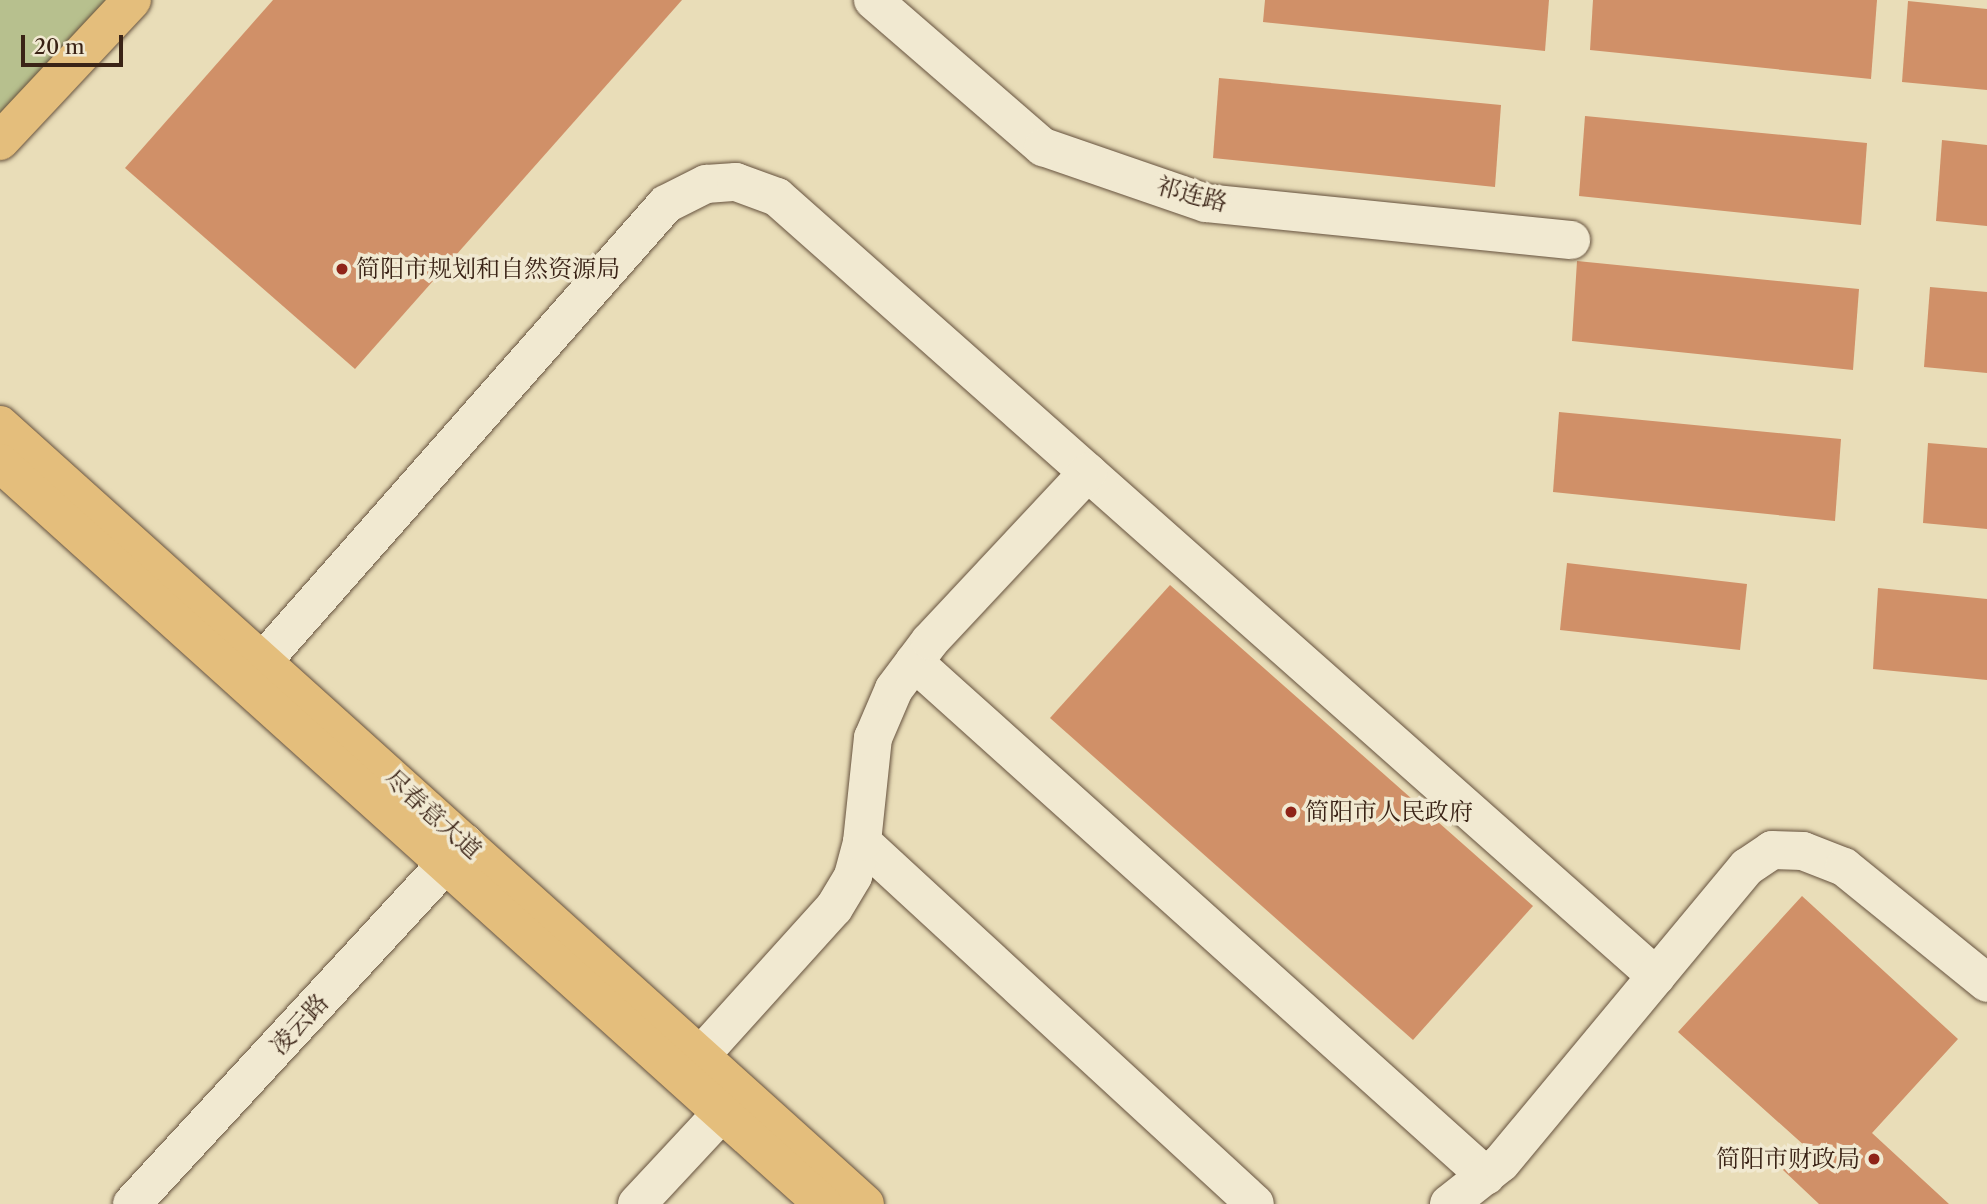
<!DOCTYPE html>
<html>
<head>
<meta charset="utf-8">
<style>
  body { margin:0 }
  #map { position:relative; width:1987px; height:1204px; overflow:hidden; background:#e9ddb8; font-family:"Libre Caslon Text","Noto Serif SC",serif }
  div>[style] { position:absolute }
  .green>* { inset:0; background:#b7c08e }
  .building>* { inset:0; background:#d09068 }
  .roads { filter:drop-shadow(0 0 2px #66523e) drop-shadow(0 0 2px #66523e) }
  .minor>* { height:38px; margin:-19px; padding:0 19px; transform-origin:19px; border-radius:19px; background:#f1e9d1 }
  .major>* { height:38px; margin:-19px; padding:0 19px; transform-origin:19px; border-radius:19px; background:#e4be7c }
  .dots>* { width:19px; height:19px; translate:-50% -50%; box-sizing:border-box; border:4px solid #f1e9d1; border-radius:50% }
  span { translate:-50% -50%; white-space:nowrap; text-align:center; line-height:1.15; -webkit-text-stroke:7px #f1e9d1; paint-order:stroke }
  .street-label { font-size:24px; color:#3a2316 }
  .poi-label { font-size:24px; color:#3a2316 }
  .left { translate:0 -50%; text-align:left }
  .right { translate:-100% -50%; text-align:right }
  .scale { position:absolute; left:21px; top:35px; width:102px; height:32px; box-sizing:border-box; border:4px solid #3a2316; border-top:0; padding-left:9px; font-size:21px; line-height:24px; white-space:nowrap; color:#3a2316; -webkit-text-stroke:5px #f1e9d1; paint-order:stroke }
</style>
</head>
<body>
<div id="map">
  <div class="green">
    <i style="clip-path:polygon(0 0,132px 0,0 141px)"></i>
  </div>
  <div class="building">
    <i style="clip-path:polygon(273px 0,682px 0,355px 369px,125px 168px)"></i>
    <i style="clip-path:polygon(1265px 0,1549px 0,1545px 51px,1263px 22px)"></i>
    <i style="clip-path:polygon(1593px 0,1877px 0,1871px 79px,1590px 50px)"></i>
    <i style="clip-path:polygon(1908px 1px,1987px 9px,1987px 90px,1902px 82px)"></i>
    <i style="clip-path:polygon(1219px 78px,1501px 105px,1495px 187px,1213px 158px)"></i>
    <i style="clip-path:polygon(1585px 116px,1867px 143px,1861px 225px,1579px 196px)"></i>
    <i style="clip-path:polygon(1942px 140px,1987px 145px,1987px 226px,1936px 221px)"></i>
    <i style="clip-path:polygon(1577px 261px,1859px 289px,1853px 370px,1572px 341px)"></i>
    <i style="clip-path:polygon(1930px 287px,1987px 292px,1987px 373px,1924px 367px)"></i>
    <i style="clip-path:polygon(1559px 412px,1841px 439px,1835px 521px,1553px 492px)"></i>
    <i style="clip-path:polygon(1928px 443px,1987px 448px,1987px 529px,1923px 523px)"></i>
    <i style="clip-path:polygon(1567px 563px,1747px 584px,1740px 650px,1560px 630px)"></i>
    <i style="clip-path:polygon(1170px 585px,1533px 906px,1413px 1040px,1050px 718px)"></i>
    <i style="clip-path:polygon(1878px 588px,1987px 599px,1987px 680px,1873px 669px)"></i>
    <i style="clip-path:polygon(1802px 896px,1958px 1039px,1872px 1133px,1949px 1204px,1819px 1204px,1783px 1170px,1806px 1147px,1678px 1032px)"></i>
  </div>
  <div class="roads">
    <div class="minor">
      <i style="left:873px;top:0;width:225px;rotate:40.9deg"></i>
      <i style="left:1043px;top:147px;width:172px;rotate:19deg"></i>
      <i style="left:1206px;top:203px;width:367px;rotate:5.8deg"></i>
      <i style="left:263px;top:661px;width:609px;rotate:-48.59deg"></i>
      <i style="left:666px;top:204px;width:45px;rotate:-26.6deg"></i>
      <i style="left:706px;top:184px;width:30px;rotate:-4deg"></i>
      <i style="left:736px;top:182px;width:44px;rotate:20.1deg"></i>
      <i style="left:777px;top:197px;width:1175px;rotate:41.55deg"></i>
      <i style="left:914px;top:662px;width:769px;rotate:41.94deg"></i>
      <i style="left:862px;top:842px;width:534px;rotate:42.65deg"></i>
      <i style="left:701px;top:1055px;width:198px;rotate:-47.9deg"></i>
      <i style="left:834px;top:908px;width:37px;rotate:-59deg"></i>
      <i style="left:853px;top:876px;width:35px;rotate:-75deg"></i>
      <i style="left:862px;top:842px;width:105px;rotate:-84deg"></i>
      <i style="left:873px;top:738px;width:53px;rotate:-66.8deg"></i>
      <i style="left:894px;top:689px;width:60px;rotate:-53.1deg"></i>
      <i style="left:930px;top:641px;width:231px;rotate:-46.9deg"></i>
      <i style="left:132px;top:1204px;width:491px;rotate:-47.3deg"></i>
      <i style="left:637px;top:1204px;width:125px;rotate:-47deg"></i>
      <i style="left:1449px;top:1204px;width:66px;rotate:-38.3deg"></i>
      <i style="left:1501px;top:1163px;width:385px;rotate:-50.3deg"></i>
      <i style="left:1747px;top:867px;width:30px;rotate:-34deg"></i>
      <i style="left:1772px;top:850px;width:31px;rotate:2deg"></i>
      <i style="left:1803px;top:851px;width:44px;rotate:21.3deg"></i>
      <i style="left:1844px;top:867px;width:184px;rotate:39deg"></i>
    </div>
    <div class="major">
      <i style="left:0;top:141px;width:193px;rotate:-46.9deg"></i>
      <i style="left:0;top:425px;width:1164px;rotate:42.01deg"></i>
      <i style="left:0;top:463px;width:1107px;rotate:42deg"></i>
    </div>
  </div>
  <div class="dots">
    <i style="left:342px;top:269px;background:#8f2418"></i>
    <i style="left:1291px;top:812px;background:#8f2418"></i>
    <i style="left:1874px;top:1159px;background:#8f2418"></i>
  </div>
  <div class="street-label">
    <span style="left:1192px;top:194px;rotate:15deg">祁连路</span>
    <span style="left:433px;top:814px;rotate:42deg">尽春意大道</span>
    <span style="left:299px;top:1024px;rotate:-47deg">凌云路</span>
  </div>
  <div class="poi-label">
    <span class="left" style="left:356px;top:269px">简阳市规划和自然资源局</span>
    <span class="left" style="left:1305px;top:812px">简阳市人民政府</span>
    <span class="right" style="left:1860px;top:1159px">简阳市财政局</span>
  </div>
  <div class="scale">20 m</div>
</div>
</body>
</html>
